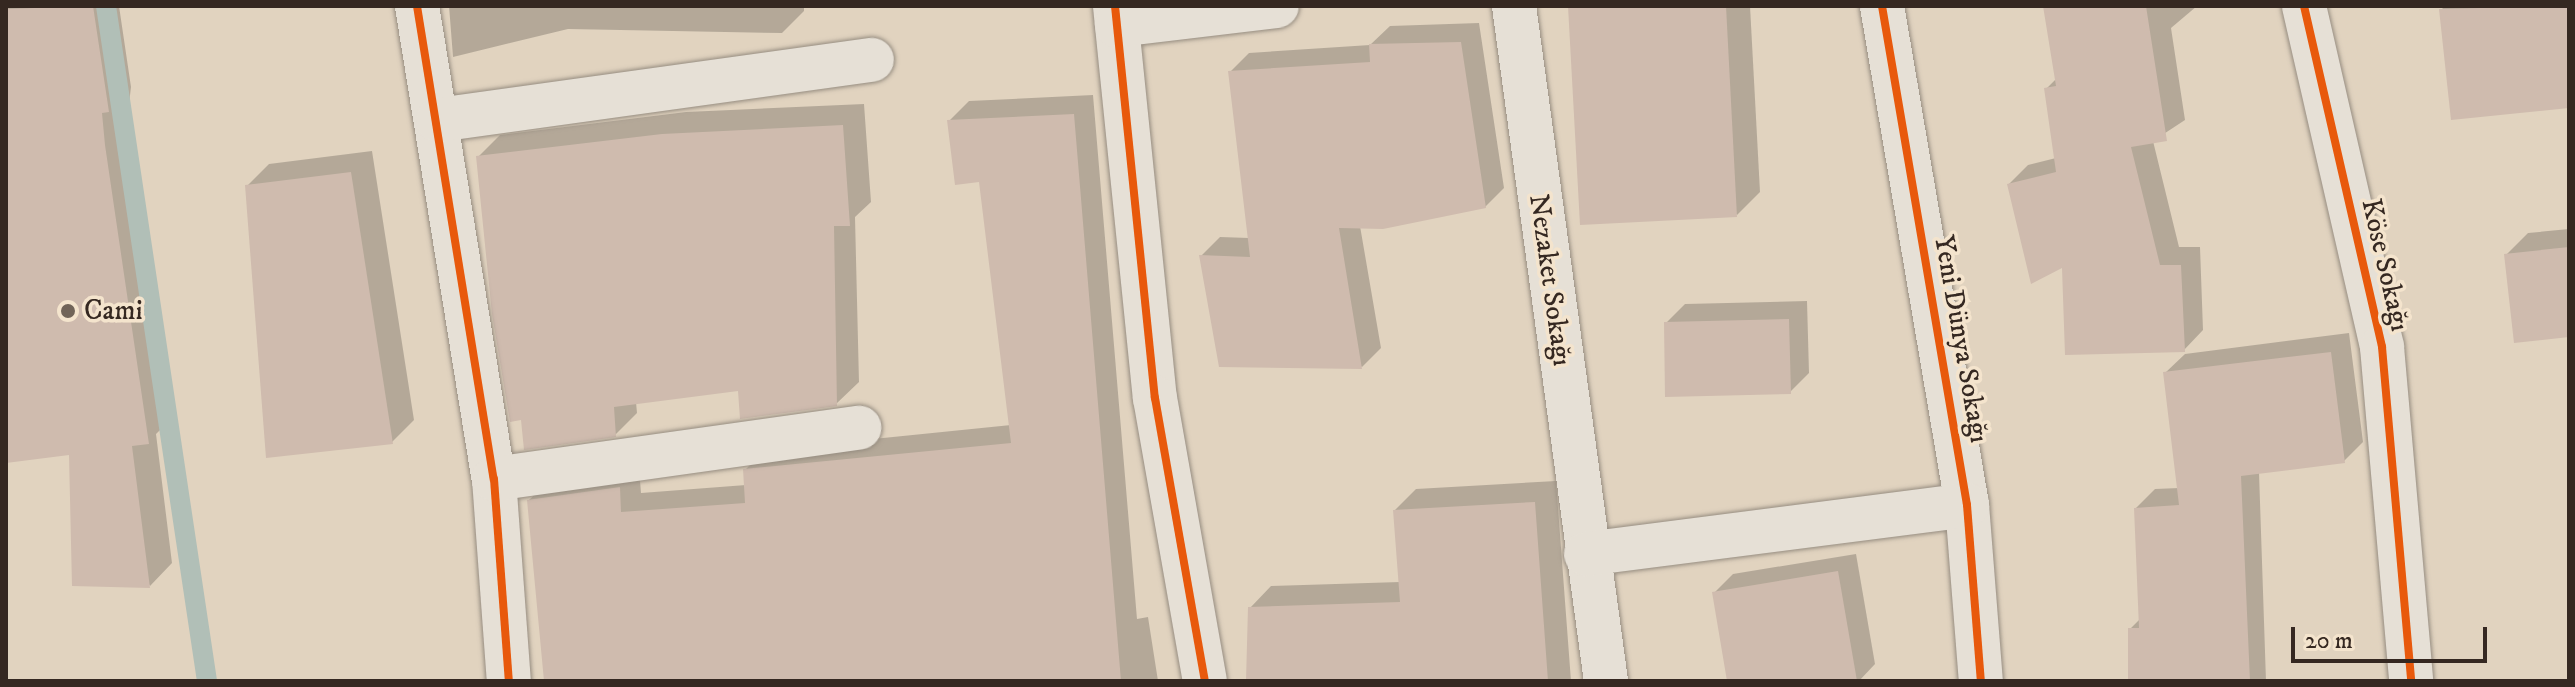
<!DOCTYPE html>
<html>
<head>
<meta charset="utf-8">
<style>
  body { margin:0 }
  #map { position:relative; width:2575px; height:687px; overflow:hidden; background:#e1d3bf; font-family:"IM FELL DW Pica",serif }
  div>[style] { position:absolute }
  .shadow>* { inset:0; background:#0003 }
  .stream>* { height:20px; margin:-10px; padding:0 10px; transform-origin:10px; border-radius:10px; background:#b1bfb7 }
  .building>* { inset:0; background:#cfbbae }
  .roads { filter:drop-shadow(0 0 2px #968d81) drop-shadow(0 0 2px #968d81) }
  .street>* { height:44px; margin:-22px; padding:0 22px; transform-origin:22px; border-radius:22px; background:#e6e0d6 }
  .cycleway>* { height:8px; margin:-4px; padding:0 4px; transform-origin:4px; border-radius:4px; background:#e8590c }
  .dots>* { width:22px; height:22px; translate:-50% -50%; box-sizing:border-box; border:4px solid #f4e4cd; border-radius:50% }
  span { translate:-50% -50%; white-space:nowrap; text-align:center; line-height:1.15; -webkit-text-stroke:7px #f4e4cd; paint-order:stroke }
  .street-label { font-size:28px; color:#352821 }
  .poi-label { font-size:28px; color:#352821 }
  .left { translate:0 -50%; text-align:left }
  .frame { position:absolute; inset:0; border:8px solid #352821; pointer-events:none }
  .scale { position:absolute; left:2291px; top:627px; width:196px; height:36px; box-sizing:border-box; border:4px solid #352821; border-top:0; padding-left:10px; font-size:24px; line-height:28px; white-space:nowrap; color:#352821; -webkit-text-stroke:6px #f4e4cd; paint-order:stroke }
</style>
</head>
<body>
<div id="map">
  <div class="shadow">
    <i style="clip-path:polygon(6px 6px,119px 6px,131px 87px,127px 121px,171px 419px,156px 434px,172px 563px,150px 586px,71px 452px,6px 431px)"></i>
    <i style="clip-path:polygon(449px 6px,804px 6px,804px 11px,782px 33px,568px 29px,453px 57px)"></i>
    <i style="clip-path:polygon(1570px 6px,1750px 6px,1760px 192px,1737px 215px)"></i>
    <i style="clip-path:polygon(2045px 6px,2197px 6px,2171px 28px,2185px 120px,2153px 141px,2179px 247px,2200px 247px,2203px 330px,2184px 350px,2064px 265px,2009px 184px,2028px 165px,2056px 158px,2046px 89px,2057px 78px)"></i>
    <i style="clip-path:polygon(2445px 6px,2569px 6px,2569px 106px,2441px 10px)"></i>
    <i style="clip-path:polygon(1479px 23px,1504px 188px,1485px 207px,1360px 226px,1381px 348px,1362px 367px,1201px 256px,1220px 237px,1249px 238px,1230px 72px,1249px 53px,1370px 45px,1390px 26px)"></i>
    <i style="clip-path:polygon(1093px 95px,1137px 619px,1148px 617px,1158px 681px,545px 681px,529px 500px,550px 480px,639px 468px,641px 493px,746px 485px,745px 470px,765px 450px,1011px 425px,981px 180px,949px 121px,969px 101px)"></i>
    <i style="clip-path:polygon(864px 104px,871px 202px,855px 217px,859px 382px,836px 404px,740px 388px,636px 402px,637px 413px,615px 435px,478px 157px,500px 135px,686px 112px)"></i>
    <i style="clip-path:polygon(372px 151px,414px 420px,392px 442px,247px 186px,269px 164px)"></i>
    <i style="clip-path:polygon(2569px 229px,2569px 335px,2506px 255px,2528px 233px)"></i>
    <i style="clip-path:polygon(1807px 301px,1809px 373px,1790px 392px,1666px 323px,1685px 304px)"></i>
    <i style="clip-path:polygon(2349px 333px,2363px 442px,2344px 461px,2259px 472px,2266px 681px,2130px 681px,2130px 629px,2141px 618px,2136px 508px,2155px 489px,2179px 488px,2165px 373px,2185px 354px)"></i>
    <i style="clip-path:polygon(1556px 481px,1571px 681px,1248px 681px,1250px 608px,1271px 586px,1400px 582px,1395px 510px,1416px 489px)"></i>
    <i style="clip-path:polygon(1856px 554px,1875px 664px,1859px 681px,1729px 681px,1714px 593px,1733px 574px)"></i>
  </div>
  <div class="stream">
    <i style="left:106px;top:6px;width:683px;rotate:81.49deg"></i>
  </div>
  <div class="building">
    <i style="clip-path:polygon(93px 6px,109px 112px,102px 113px,105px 145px,149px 444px,132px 446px,150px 588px,72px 586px,69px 455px,6px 463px,6px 9px)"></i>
    <i style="clip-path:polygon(1568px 6px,1726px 6px,1737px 217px,1580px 225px)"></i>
    <i style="clip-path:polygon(2043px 6px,2146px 6px,2167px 141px,2131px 147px,2160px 265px,2181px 265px,2185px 352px,2065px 355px,2062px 268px,2031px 284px,2007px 184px,2056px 172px,2044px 88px,2056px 86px)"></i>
    <i style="clip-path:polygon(2569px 6px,2569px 108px,2451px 120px,2439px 9px)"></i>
    <i style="clip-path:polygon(1461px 42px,1486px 208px,1383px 229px,1339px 228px,1362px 369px,1219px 367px,1199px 255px,1250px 257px,1228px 71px,1370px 62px,1369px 44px)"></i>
    <i style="clip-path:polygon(1074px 114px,1121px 681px,544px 681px,527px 500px,620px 487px,621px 512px,745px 503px,743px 469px,1011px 443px,979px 182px,955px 185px,947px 120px)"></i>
    <i style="clip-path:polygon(843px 125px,850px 226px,834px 226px,837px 406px,740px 419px,738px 391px,614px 407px,616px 437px,524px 450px,521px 420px,510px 422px,492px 314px,476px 156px,662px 134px)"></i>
    <i style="clip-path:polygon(351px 172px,393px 444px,266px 458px,245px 185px)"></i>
    <i style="clip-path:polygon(2569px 247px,2569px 337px,2514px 343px,2504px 254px)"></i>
    <i style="clip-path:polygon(1789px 319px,1791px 394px,1665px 397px,1664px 322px)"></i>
    <i style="clip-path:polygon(2331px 352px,2345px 463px,2241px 476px,2250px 681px,2128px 681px,2128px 628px,2139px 628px,2134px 508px,2179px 505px,2163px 372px)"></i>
    <i style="clip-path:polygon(1535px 502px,1548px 681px,1246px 681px,1248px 607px,1400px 602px,1393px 510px)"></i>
    <i style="clip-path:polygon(1838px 571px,1857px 681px,1727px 681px,1712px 592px)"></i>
  </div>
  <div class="roads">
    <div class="street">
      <i style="left:417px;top:6px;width:479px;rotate:80.8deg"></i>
      <i style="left:494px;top:479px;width:203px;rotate:85.8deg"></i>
      <i style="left:1115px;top:6px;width:394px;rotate:84.2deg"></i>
      <i style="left:1155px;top:398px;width:287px;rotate:80deg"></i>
      <i style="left:1514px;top:6px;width:681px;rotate:82.24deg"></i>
      <i style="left:1882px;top:6px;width:506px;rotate:80.33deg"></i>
      <i style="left:1967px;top:505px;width:177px;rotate:85.5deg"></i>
      <i style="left:2304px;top:6px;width:350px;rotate:77.1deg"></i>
      <i style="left:2382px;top:347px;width:335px;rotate:85deg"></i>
      <i style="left:1117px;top:25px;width:161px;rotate:-6.8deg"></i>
      <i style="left:438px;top:120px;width:438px;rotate:-7.9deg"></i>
      <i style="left:494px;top:479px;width:369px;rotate:-8deg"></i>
      <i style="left:1586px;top:554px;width:384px;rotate:-7.3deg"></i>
    </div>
  </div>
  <div class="cycleway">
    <i style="left:417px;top:6px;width:479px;rotate:80.8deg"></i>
    <i style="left:494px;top:479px;width:203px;rotate:85.8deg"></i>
    <i style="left:1115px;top:6px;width:394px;rotate:84.2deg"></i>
    <i style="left:1155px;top:398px;width:287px;rotate:80deg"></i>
    <i style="left:1882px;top:6px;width:506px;rotate:80.33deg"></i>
    <i style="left:1967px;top:505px;width:177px;rotate:85.5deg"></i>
    <i style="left:2304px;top:6px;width:350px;rotate:77.1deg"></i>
    <i style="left:2382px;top:347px;width:335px;rotate:85deg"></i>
  </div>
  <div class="dots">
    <i style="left:68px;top:311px;background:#716458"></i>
  </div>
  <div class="street-label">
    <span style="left:2385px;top:265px;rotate:77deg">Köse Sokağı</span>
    <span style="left:1550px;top:280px;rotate:82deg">Nezaket Sokağı</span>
    <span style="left:1961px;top:339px;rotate:80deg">Yeni Dünya Sokağı</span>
  </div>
  <div class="poi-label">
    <span class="left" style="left:84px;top:311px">Cami</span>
  </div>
  <div class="frame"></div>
  <div class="scale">20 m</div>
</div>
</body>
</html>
